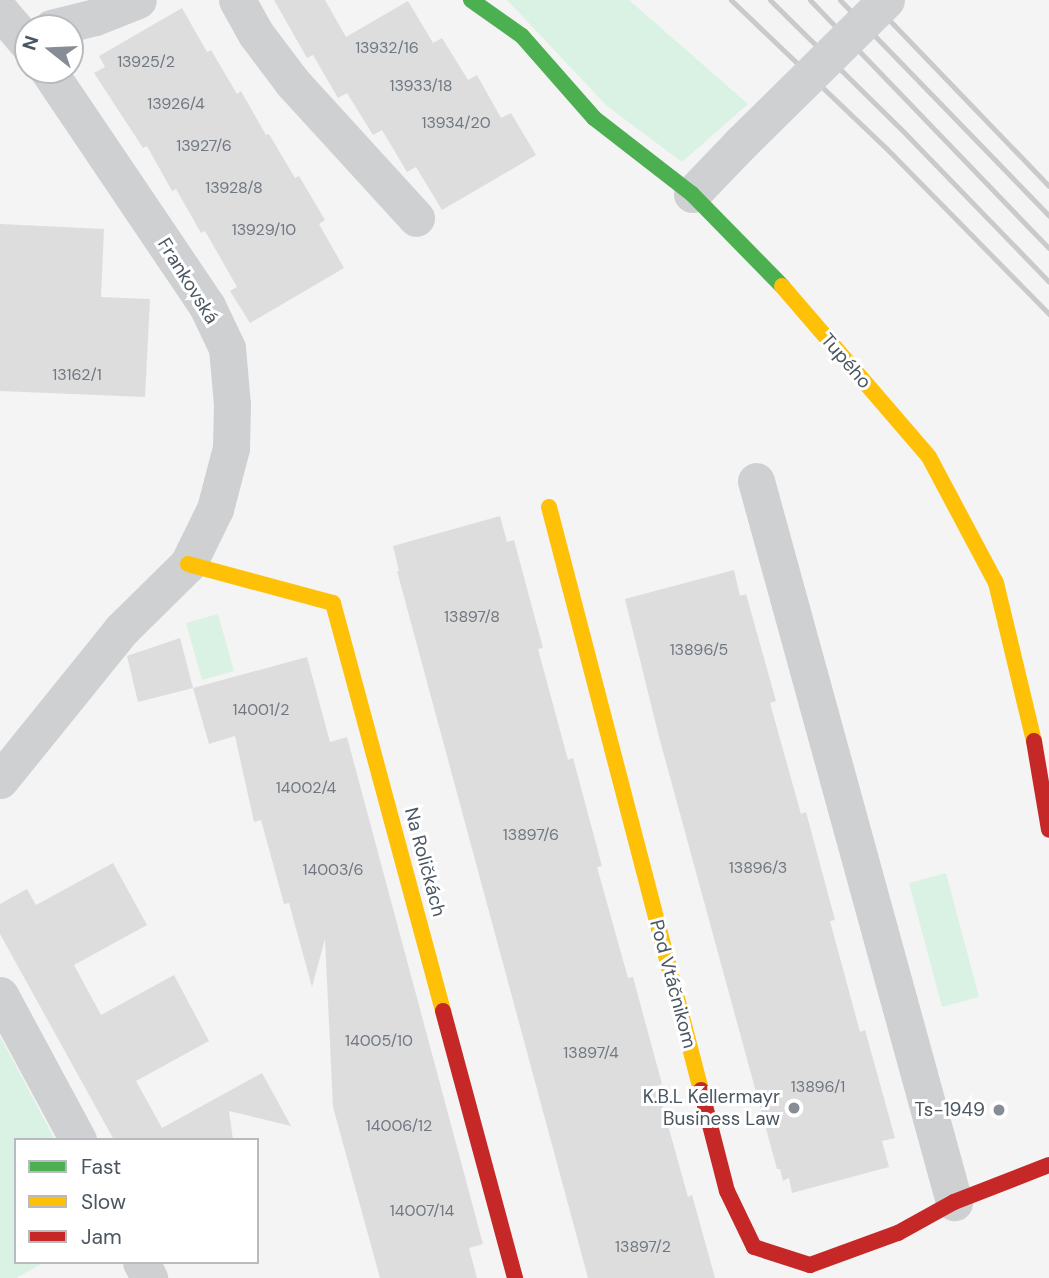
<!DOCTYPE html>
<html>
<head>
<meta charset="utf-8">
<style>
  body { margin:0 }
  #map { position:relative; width:1049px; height:1278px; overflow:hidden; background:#f4f4f4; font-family:"DM Sans",sans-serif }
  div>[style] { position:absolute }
  .green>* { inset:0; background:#d9f2e3 }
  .building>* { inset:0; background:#ddddde }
  .street>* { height:37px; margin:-18.5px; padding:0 18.5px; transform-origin:18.5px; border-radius:18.5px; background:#ced0d2 }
  .fast>* { height:16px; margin:-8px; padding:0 8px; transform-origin:8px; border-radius:8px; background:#4caf50 }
  .slow>* { height:16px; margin:-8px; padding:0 8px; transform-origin:8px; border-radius:8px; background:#ffc107 }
  .jam>* { height:16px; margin:-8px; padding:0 8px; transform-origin:8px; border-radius:8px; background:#c62828 }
  .rail>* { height:5px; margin:-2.5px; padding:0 2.5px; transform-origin:2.5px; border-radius:2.5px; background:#c9cacc }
  .street-bridge>* { height:37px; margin:-18.5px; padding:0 18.5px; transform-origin:18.5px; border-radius:18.5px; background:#ced0d2 }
  .dots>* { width:19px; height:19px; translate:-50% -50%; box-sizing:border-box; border:4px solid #fff; border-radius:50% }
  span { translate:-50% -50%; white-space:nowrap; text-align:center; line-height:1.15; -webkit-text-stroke:6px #fff; paint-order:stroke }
  .number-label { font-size:16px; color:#707881 }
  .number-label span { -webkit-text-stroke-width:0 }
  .street-label { font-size:19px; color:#4a5661 }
  .poi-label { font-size:19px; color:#4a5661 }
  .right { translate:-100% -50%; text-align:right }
  .legend { position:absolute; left:14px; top:1138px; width:245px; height:126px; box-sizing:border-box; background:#fff; border:2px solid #b7bbc0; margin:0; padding:9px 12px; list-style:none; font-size:21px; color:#4a5661 }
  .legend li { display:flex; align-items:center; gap:14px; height:35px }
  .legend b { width:35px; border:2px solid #b7bbc0 }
  .north { position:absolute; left:14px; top:14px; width:70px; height:70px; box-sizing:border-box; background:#fff; border:2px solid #b7bbc0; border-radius:50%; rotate:288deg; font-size:19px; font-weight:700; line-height:28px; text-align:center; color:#4a5661 }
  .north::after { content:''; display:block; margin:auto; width:24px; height:32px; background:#868d94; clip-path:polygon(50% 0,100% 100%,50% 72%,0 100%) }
</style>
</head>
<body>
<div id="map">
  <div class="green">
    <i style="clip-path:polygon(507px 0,629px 0,748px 104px,682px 162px,607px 106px)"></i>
    <i style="clip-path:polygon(218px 614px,234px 671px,202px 680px,186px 623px)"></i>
    <i style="clip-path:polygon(946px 873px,979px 997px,942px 1007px,909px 883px)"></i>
    <i style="clip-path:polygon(0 1036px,55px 1140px,16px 1140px,16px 1262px,45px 1262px,16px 1278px,0 1278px)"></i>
  </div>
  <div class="building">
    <i style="clip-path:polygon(274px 0,325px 0,346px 37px,408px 1px,433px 43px,442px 38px,468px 80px,477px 75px,501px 118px,511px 113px,536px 155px,442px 210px,416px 167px,407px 172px,382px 130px,373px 135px,347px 93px,338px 98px,313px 55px,307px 58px)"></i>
    <i style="clip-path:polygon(182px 8px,207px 52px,211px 50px,237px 94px,241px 91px,266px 135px,269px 134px,295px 178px,299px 176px,325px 220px,319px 224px,344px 268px,250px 323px,230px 291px,237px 287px,205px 231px,201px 233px,176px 189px,172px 191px,147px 146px,143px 148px,94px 73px,105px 67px,99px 56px)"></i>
    <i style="clip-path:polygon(0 224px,104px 229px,101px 297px,150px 299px,145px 397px,0 391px)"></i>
    <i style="clip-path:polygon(500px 516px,507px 542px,514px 540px,543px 648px,538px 649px,568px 760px,573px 758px,602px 866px,597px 867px,628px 978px,633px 977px,662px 1084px,657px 1086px,688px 1197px,692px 1195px,715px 1278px,588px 1278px,397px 571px,399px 571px,393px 546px)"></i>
    <i style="clip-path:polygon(734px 570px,740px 596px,746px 594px,776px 701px,770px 703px,801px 814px,806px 812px,835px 920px,830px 921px,860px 1032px,865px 1030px,895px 1138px,882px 1141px,889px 1167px,792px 1193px,789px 1178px,783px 1181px,780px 1169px,777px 1169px,658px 733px,625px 599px)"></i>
    <i style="clip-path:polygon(180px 638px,193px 688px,138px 702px,127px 656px)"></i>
    <i style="clip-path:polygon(307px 657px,330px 742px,347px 737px,483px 1244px,469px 1248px,477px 1278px,380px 1278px,333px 1107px,325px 939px,312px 987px,289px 903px,284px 904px,261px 820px,254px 822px,235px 736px,209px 744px,193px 688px)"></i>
    <i style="clip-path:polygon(113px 863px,147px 925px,74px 965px,101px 1015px,174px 975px,209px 1041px,136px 1081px,162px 1128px,262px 1073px,291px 1126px,229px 1111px,233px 1140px,114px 1140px,0 934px,0 904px,27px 889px,36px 905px)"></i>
  </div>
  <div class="street">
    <i style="left:237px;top:0;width:39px;rotate:61deg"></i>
    <i style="left:256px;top:34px;width:60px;rotate:53.1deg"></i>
    <i style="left:292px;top:82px;width:184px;rotate:47.6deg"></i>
    <i style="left:0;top:11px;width:43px;rotate:49.7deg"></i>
    <i style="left:51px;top:28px;width:45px;rotate:-14deg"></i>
    <i style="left:95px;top:17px;width:46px;rotate:-21.6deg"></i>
    <i style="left:692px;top:194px;width:69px;rotate:-46.2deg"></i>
    <i style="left:756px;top:481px;width:748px;rotate:74.64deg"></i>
    <i style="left:0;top:780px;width:193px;rotate:-51.1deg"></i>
    <i style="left:121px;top:630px;width:94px;rotate:-44.6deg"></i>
    <i style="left:188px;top:564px;width:61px;rotate:-63.9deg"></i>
    <i style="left:215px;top:509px;width:63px;rotate:-75.3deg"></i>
    <i style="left:231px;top:448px;width:43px;rotate:-88.7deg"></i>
    <i style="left:232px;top:405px;width:57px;rotate:-95deg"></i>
    <i style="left:227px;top:348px;width:47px;rotate:-115.5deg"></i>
    <i style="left:207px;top:306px;width:285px;rotate:-124deg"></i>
    <i style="left:0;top:995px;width:165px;rotate:61.7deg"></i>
    <i style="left:141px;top:1262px;width:18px;rotate:63deg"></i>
  </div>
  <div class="fast">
    <i style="left:471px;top:0;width:62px;rotate:35.2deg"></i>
    <i style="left:522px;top:36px;width:109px;rotate:48.7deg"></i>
    <i style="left:594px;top:118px;width:124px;rotate:37.8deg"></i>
    <i style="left:692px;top:194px;width:129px;rotate:45.6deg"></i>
  </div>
  <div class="slow">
    <i style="left:782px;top:286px;width:225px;rotate:49.3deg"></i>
    <i style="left:929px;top:457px;width:143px;rotate:62deg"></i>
    <i style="left:996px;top:583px;width:163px;rotate:76.5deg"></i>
    <i style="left:549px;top:507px;width:602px;rotate:75.39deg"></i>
    <i style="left:188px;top:564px;width:150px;rotate:15.1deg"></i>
    <i style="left:333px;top:603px;width:423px;rotate:74.9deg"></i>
  </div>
  <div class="jam">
    <i style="left:1034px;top:741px;width:90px;rotate:80.4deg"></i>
    <i style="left:443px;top:1011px;width:277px;rotate:74.9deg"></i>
    <i style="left:701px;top:1090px;width:104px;rotate:75.6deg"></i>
    <i style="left:727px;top:1191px;width:62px;rotate:64.3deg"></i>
    <i style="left:754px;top:1247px;width:59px;rotate:17.8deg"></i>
    <i style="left:810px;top:1265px;width:94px;rotate:-20deg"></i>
    <i style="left:898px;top:1233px;width:64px;rotate:-29deg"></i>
    <i style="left:954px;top:1202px;width:102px;rotate:-21.3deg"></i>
  </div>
  <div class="rail">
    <i style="left:731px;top:0;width:214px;rotate:43.7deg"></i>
    <i style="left:886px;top:148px;width:233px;rotate:45.5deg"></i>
    <i style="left:770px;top:0;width:182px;rotate:44.6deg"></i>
    <i style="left:900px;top:128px;width:214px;rotate:45.9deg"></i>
    <i style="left:810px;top:0;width:344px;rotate:46.1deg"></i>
    <i style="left:840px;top:0;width:301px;rotate:45.9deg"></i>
    <i style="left:870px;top:0;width:258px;rotate:46.1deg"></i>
  </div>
  <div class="street-bridge">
    <i style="left:740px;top:144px;width:205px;rotate:-44.6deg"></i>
  </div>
  <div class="dots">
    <i style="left:794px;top:1108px;background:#868d94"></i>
    <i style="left:999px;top:1110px;background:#868d94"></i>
  </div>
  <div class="number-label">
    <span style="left:387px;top:48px">13932/16</span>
    <span style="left:146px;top:62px">13925/2</span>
    <span style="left:421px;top:86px">13933/18</span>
    <span style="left:176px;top:104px">13926/4</span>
    <span style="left:456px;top:123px">13934/20</span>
    <span style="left:204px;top:146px">13927/6</span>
    <span style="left:234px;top:188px">13928/8</span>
    <span style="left:264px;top:230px">13929/10</span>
    <span style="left:77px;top:375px">13162/1</span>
    <span style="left:472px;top:617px">13897/8</span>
    <span style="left:699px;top:650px">13896/5</span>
    <span style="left:261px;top:710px">14001/2</span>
    <span style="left:306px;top:788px">14002/4</span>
    <span style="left:531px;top:835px">13897/6</span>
    <span style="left:758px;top:868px">13896/3</span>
    <span style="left:333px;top:870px">14003/6</span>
    <span style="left:379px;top:1041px">14005/10</span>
    <span style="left:591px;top:1053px">13897/4</span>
    <span style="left:818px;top:1087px">13896/1</span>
    <span style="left:399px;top:1126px">14006/12</span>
    <span style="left:422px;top:1211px">14007/14</span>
    <span style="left:643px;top:1247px">13897/2</span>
  </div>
  <div class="street-label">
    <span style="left:188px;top:281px;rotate:58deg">Frankovská</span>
    <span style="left:846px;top:361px;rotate:49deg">Tupého</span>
    <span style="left:425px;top:862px;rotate:75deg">Na Roličkách</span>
    <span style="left:673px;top:984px;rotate:75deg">Pod Vtáčnikom</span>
  </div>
  <div class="poi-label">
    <span class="right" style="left:780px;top:1108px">K.B.L Kellermayr<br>Business Law</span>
    <span class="right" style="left:985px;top:1110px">Ts-1949</span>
  </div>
  <ul class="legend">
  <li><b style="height:9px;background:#4caf50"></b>Fast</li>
  <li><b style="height:9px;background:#ffc107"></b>Slow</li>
  <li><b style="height:9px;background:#c62828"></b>Jam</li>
  </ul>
  <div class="north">N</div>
</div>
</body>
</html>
